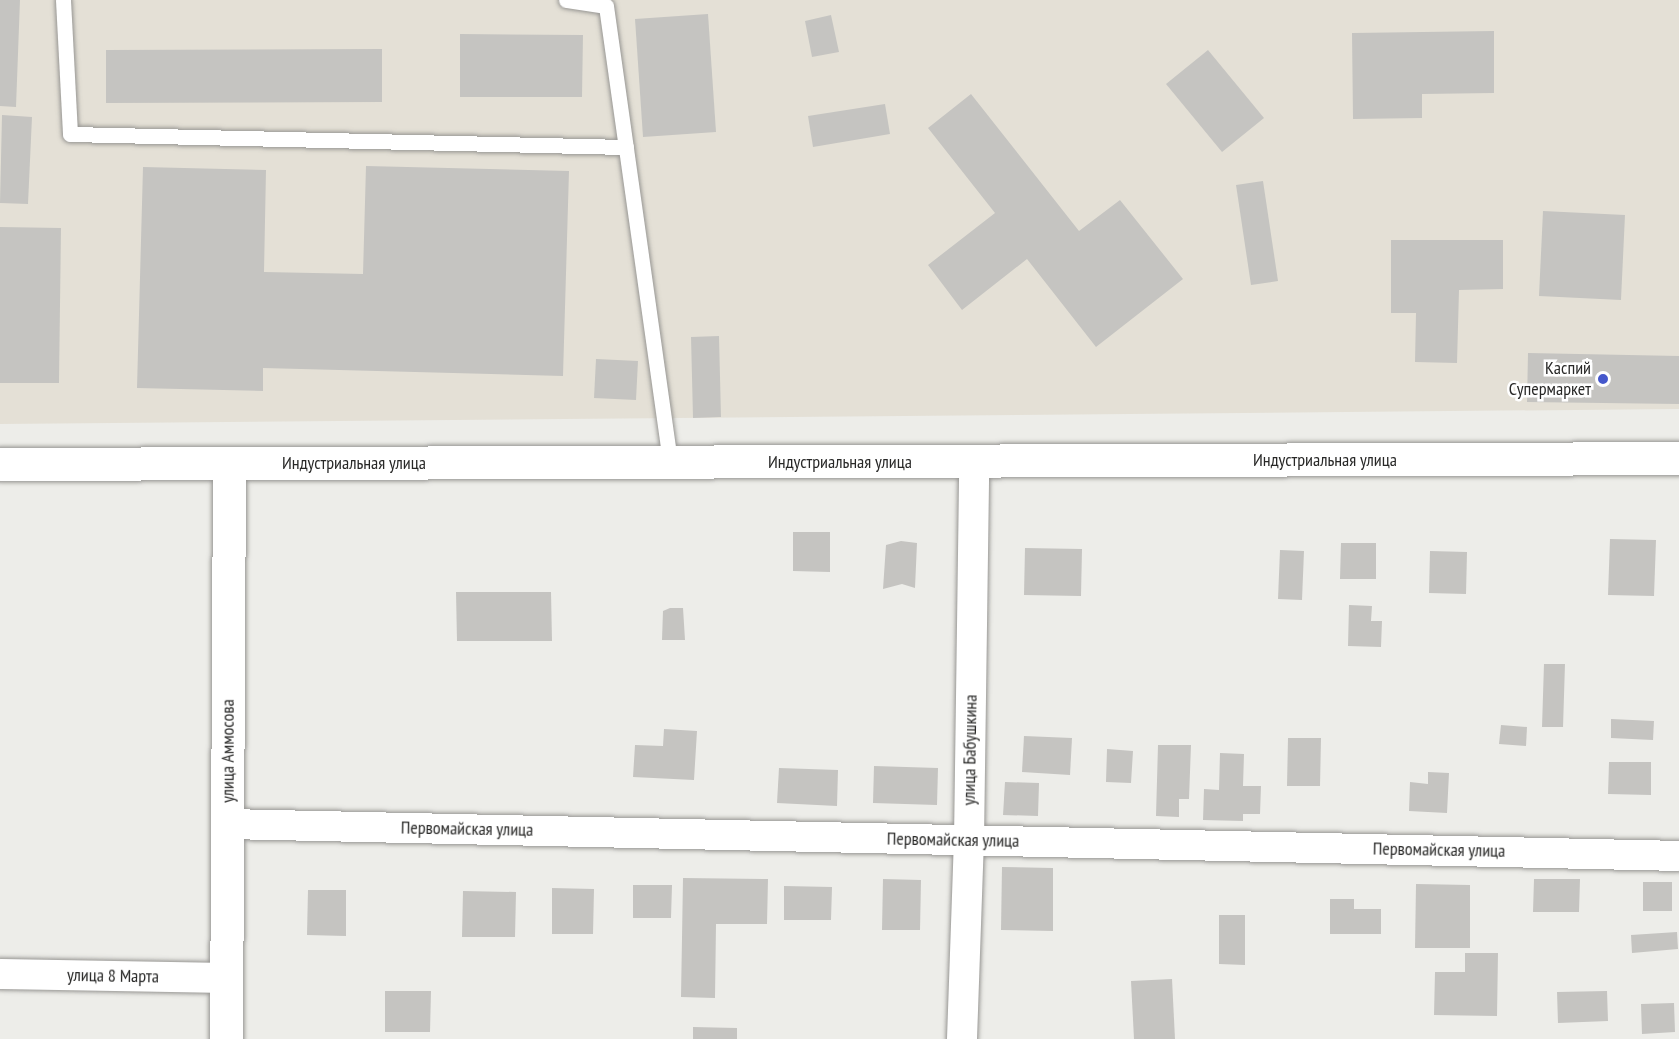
<!DOCTYPE html>
<html>
<head>
<meta charset="utf-8">
<style>
  body { margin:0 }
  #map { position:relative; width:1679px; height:1039px; overflow:hidden; background:#edede9; font-family:"PT Sans Narrow",sans-serif }
  div>[style] { position:absolute }
  .built>* { inset:0; background:#e4e0d6 }
  .building>* { inset:0; background:#c5c4c1 }
  .roads { filter:drop-shadow(0 0 2px #979693) drop-shadow(0 0 2px #979693) }
  .service>* { height:15px; margin:-7.5px; padding:0 7.5px; transform-origin:7.5px; border-radius:7.5px; background:#fff }
  .minor>* { height:30px; margin:-15px; padding:0 15px; transform-origin:15px; border-radius:15px; background:#fff }
  .secondary>* { height:33px; margin:-16.5px; padding:0 16.5px; transform-origin:16.5px; border-radius:16.5px; background:#fff }
  .dots>* { width:16px; height:16px; translate:-50% -50%; box-sizing:border-box; border:3px solid #fff; border-radius:50% }
  span { translate:-50% -50%; white-space:nowrap; text-align:center; line-height:1.15; -webkit-text-stroke:5px #fff; paint-order:stroke }
  .poi-label { font-size:18px; color:#282827 }
  .right { translate:-100% -50%; text-align:right }
  .street-label { font-size:18px; color:#282827 }
</style>
</head>
<body>
<div id="map">
  <div class="built">
    <i style="clip-path:polygon(0 0,1679px 0,1679px 409px,0 424px)"></i>
  </div>
  <div class="building">
    <i style="clip-path:polygon(0 0,20px 0,16px 107px,0 106px)"></i>
    <i style="clip-path:polygon(708px 14px,716px 132px,643px 137px,635px 19px)"></i>
    <i style="clip-path:polygon(831px 15px,839px 52px,812px 57px,805px 21px)"></i>
    <i style="clip-path:polygon(1494px 31px,1494px 93px,1422px 94px,1422px 118px,1353px 119px,1352px 33px)"></i>
    <i style="clip-path:polygon(460px 34px,583px 35px,582px 97px,460px 97px)"></i>
    <i style="clip-path:polygon(382px 49px,382px 102px,106px 103px,106px 50px)"></i>
    <i style="clip-path:polygon(1208px 50px,1264px 118px,1222px 152px,1166px 84px)"></i>
    <i style="clip-path:polygon(971px 94px,1079px 231px,1120px 200px,1183px 279px,1096px 347px,1027px 259px,962px 310px,928px 265px,995px 213px,928px 128px)"></i>
    <i style="clip-path:polygon(885px 104px,890px 134px,813px 147px,808px 116px)"></i>
    <i style="clip-path:polygon(2px 115px,32px 117px,28px 204px,0 203px)"></i>
    <i style="clip-path:polygon(366px 166px,569px 171px,563px 376px,263px 368px,263px 391px,137px 388px,143px 167px,266px 170px,264px 272px,363px 274px)"></i>
    <i style="clip-path:polygon(1263px 181px,1278px 281px,1251px 285px,1236px 185px)"></i>
    <i style="clip-path:polygon(1543px 211px,1625px 215px,1621px 300px,1539px 296px)"></i>
    <i style="clip-path:polygon(0 227px,61px 228px,59px 383px,0 383px)"></i>
    <i style="clip-path:polygon(1391px 240px,1503px 240px,1503px 289px,1459px 290px,1457px 363px,1415px 362px,1416px 313px,1391px 313px)"></i>
    <i style="clip-path:polygon(719px 336px,721px 417px,693px 418px,691px 337px)"></i>
    <i style="clip-path:polygon(1528px 353px,1679px 356px,1679px 404px,1527px 402px)"></i>
    <i style="clip-path:polygon(596px 359px,638px 361px,636px 400px,594px 398px)"></i>
    <i style="clip-path:polygon(793px 532px,830px 532px,830px 572px,793px 571px)"></i>
    <i style="clip-path:polygon(1610px 539px,1656px 540px,1654px 596px,1608px 595px)"></i>
    <i style="clip-path:polygon(901px 541px,917px 543px,915px 588px,902px 584px,883px 589px,886px 545px)"></i>
    <i style="clip-path:polygon(1341px 543px,1376px 543px,1376px 579px,1340px 579px)"></i>
    <i style="clip-path:polygon(1025px 548px,1082px 549px,1081px 596px,1024px 595px)"></i>
    <i style="clip-path:polygon(1280px 550px,1304px 551px,1302px 600px,1278px 599px)"></i>
    <i style="clip-path:polygon(1430px 551px,1467px 552px,1466px 594px,1429px 593px)"></i>
    <i style="clip-path:polygon(456px 592px,551px 592px,552px 641px,457px 641px)"></i>
    <i style="clip-path:polygon(1349px 605px,1372px 606px,1371px 621px,1382px 621px,1381px 647px,1348px 646px)"></i>
    <i style="clip-path:polygon(670px 608px,683px 608px,685px 640px,662px 640px,663px 611px)"></i>
    <i style="clip-path:polygon(1544px 664px,1565px 664px,1563px 727px,1542px 727px)"></i>
    <i style="clip-path:polygon(1611px 719px,1654px 721px,1653px 740px,1611px 738px)"></i>
    <i style="clip-path:polygon(1501px 725px,1527px 727px,1526px 746px,1499px 744px)"></i>
    <i style="clip-path:polygon(664px 729px,697px 731px,694px 780px,633px 777px,635px 745px,663px 746px)"></i>
    <i style="clip-path:polygon(1024px 736px,1072px 738px,1070px 775px,1022px 772px)"></i>
    <i style="clip-path:polygon(1288px 738px,1321px 738px,1320px 786px,1287px 786px)"></i>
    <i style="clip-path:polygon(1158px 745px,1191px 745px,1189px 799px,1179px 799px,1179px 817px,1156px 816px)"></i>
    <i style="clip-path:polygon(1107px 749px,1133px 751px,1131px 783px,1106px 782px)"></i>
    <i style="clip-path:polygon(1220px 753px,1244px 754px,1243px 786px,1261px 786px,1260px 814px,1243px 814px,1243px 821px,1203px 820px,1204px 789px,1219px 790px)"></i>
    <i style="clip-path:polygon(1609px 762px,1651px 762px,1651px 795px,1608px 794px)"></i>
    <i style="clip-path:polygon(874px 766px,938px 768px,937px 805px,873px 803px)"></i>
    <i style="clip-path:polygon(779px 768px,838px 770px,837px 806px,777px 803px)"></i>
    <i style="clip-path:polygon(1428px 772px,1449px 773px,1447px 813px,1409px 811px,1410px 782px,1428px 784px)"></i>
    <i style="clip-path:polygon(1005px 782px,1039px 783px,1038px 816px,1003px 815px)"></i>
    <i style="clip-path:polygon(1002px 867px,1053px 868px,1053px 931px,1001px 930px)"></i>
    <i style="clip-path:polygon(683px 878px,768px 879px,767px 924px,716px 924px,715px 998px,681px 997px)"></i>
    <i style="clip-path:polygon(883px 879px,921px 880px,920px 930px,882px 930px)"></i>
    <i style="clip-path:polygon(1534px 879px,1580px 879px,1579px 912px,1533px 912px)"></i>
    <i style="clip-path:polygon(1643px 882px,1672px 882px,1672px 911px,1643px 911px)"></i>
    <i style="clip-path:polygon(1416px 884px,1470px 885px,1470px 948px,1415px 948px)"></i>
    <i style="clip-path:polygon(633px 885px,672px 885px,671px 918px,633px 918px)"></i>
    <i style="clip-path:polygon(784px 886px,832px 887px,831px 920px,784px 920px)"></i>
    <i style="clip-path:polygon(552px 888px,594px 889px,593px 934px,552px 934px)"></i>
    <i style="clip-path:polygon(308px 890px,346px 890px,346px 936px,307px 935px)"></i>
    <i style="clip-path:polygon(463px 891px,516px 892px,515px 937px,462px 937px)"></i>
    <i style="clip-path:polygon(1330px 899px,1354px 899px,1354px 909px,1381px 909px,1381px 934px,1330px 934px)"></i>
    <i style="clip-path:polygon(1219px 915px,1245px 915px,1245px 965px,1219px 964px)"></i>
    <i style="clip-path:polygon(1677px 932px,1678px 949px,1632px 953px,1631px 935px)"></i>
    <i style="clip-path:polygon(1465px 953px,1498px 953px,1497px 1016px,1434px 1015px,1435px 972px,1465px 972px)"></i>
    <i style="clip-path:polygon(1172px 979px,1175px 1039px,1134px 1039px,1131px 981px)"></i>
    <i style="clip-path:polygon(385px 991px,431px 991px,430px 1032px,385px 1032px)"></i>
    <i style="clip-path:polygon(1607px 991px,1608px 1021px,1558px 1023px,1557px 992px)"></i>
    <i style="clip-path:polygon(1674px 1003px,1675px 1032px,1642px 1034px,1641px 1004px)"></i>
    <i style="clip-path:polygon(693px 1027px,737px 1028px,737px 1039px,693px 1039px)"></i>
  </div>
  <div class="roads">
    <div class="service">
      <i style="left:63px;top:0;width:134px;rotate:87deg"></i>
      <i style="left:70px;top:134px;width:556px;rotate:1.34deg"></i>
      <i style="left:566px;top:0;width:40px;rotate:8.5deg"></i>
      <i style="left:606px;top:6px;width:460px;rotate:82deg"></i>
    </div>
    <div class="minor">
      <i style="left:227px;top:824px;width:1452px;rotate:1.26deg"></i>
      <i style="left:0;top:974px;width:226px;rotate:1deg"></i>
      <i style="left:962px;top:1039px;width:199px;rotate:-88deg"></i>
      <i style="left:969px;top:840px;width:378px;rotate:-89.2deg"></i>
    </div>
    <div class="secondary">
      <i style="left:0;top:464px;width:1679px;rotate:-0.2deg"></i>
      <i style="left:226px;top:1039px;width:576px;rotate:-89.7deg"></i>
    </div>
  </div>
  <div class="dots">
    <i style="left:1603px;top:379px;background:#4557cb"></i>
  </div>
  <div class="poi-label">
    <span class="right" style="left:1591px;top:379px">Каспий<br>Супермаркет</span>
  </div>
  <div class="street-label">
    <span style="left:1325px;top:460px">Индустриальная улица</span>
    <span style="left:840px;top:462px">Индустриальная улица</span>
    <span style="left:354px;top:463px">Индустриальная улица</span>
    <span style="left:970px;top:750px;rotate:-89deg">улица Бабушкина</span>
    <span style="left:228px;top:751px;rotate:-90deg">улица Аммосова</span>
    <span style="left:467px;top:829px;rotate:1deg">Первомайская улица</span>
    <span style="left:953px;top:840px;rotate:1deg">Первомайская улица</span>
    <span style="left:1439px;top:850px;rotate:1deg">Первомайская улица</span>
    <span style="left:113px;top:976px;rotate:1deg">улица 8 Марта</span>
  </div>
</div>
</body>
</html>
